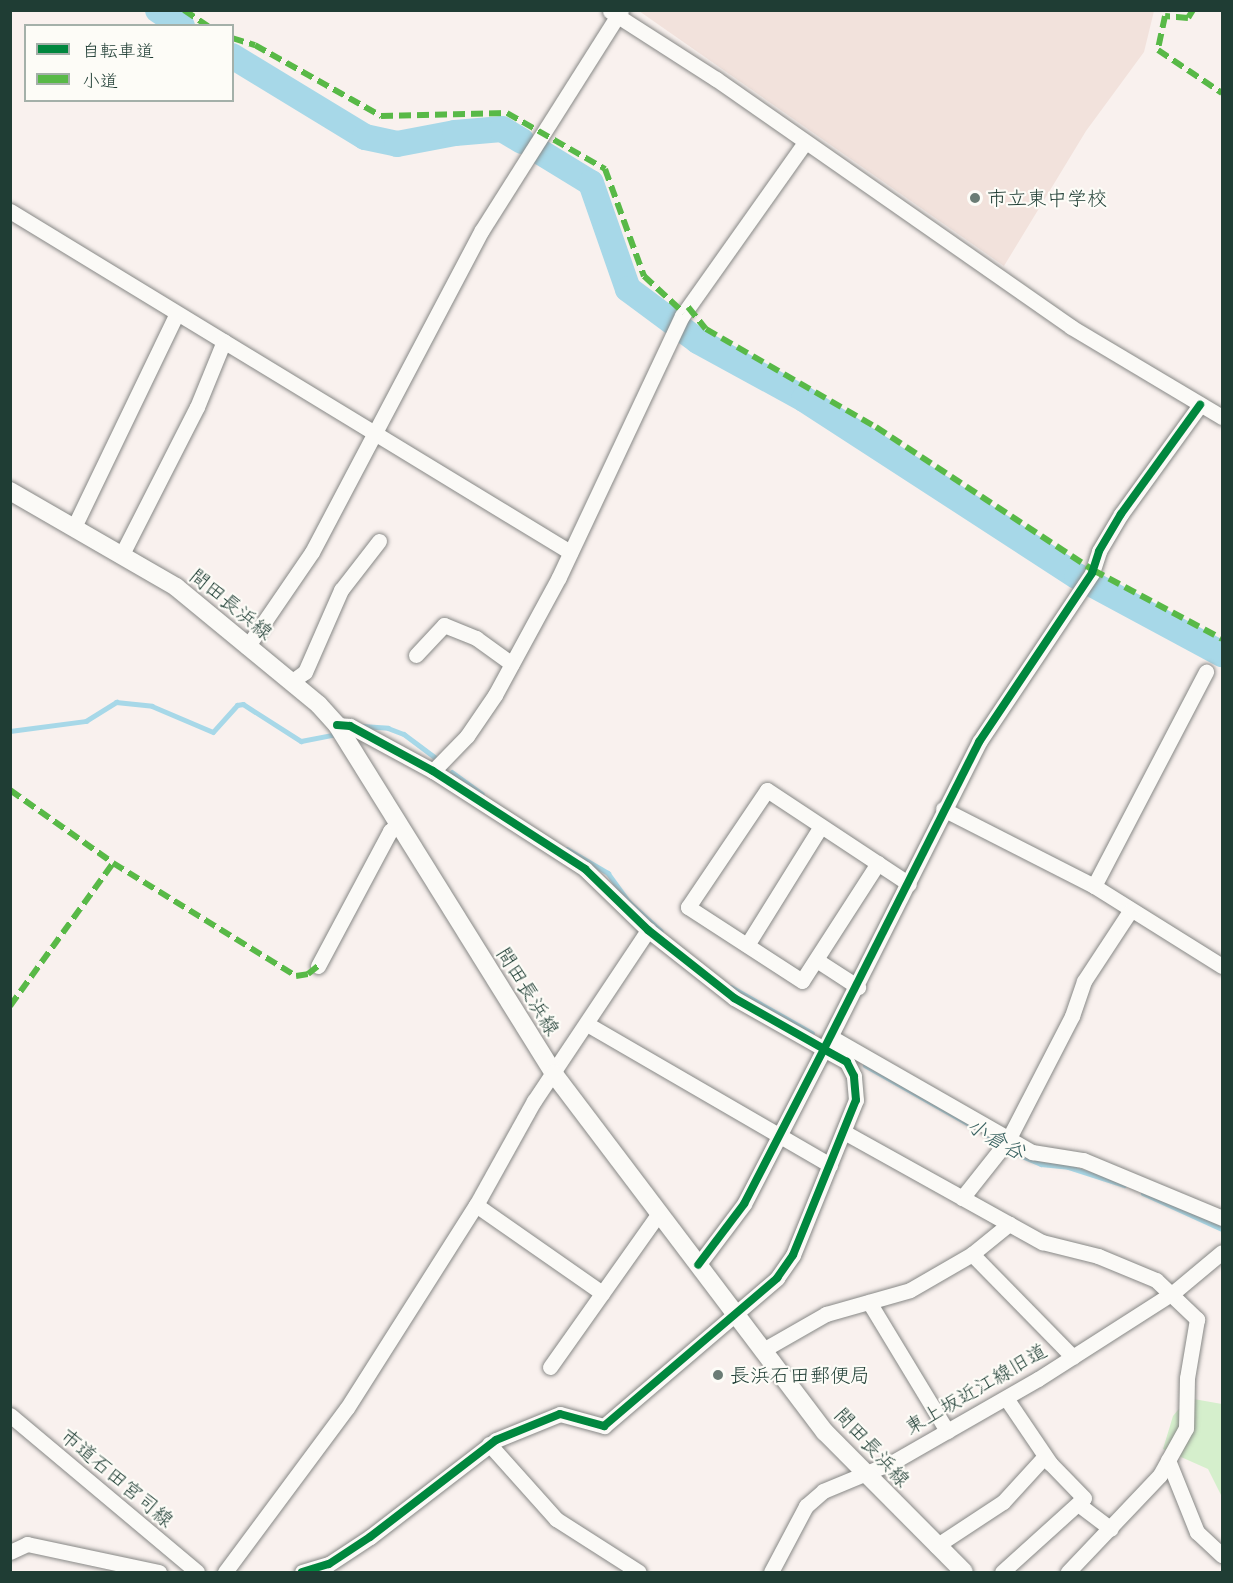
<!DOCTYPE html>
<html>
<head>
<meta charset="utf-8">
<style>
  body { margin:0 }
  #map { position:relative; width:1233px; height:1583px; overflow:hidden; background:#f9f1ee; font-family:"Comic Neue","Klee One",sans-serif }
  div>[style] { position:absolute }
  .built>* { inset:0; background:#f2e2dc }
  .green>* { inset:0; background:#d5efcc }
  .stream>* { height:4.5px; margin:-2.25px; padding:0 2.25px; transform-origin:2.25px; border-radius:2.25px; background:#a7d8e8 }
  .river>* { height:26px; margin:-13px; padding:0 13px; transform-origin:13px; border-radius:13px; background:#a7d8e8 }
  .roads { filter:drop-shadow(0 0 2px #878886) drop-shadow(0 0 2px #878886) }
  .minor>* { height:15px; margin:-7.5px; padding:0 7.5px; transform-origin:7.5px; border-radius:7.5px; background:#fbfaf7 }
  .major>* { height:18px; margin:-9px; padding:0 9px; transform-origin:9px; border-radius:9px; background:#fbfaf7 }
  .quiet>* { height:6px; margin-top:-3px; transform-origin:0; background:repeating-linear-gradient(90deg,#58b947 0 12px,transparent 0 18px) }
  .cycleway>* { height:8px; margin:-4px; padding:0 4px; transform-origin:4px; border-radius:4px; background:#00873e }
  .dots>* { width:16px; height:16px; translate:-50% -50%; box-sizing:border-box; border:3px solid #fdfcf7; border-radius:50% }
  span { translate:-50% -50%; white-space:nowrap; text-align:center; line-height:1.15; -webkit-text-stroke:4.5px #fdfcf7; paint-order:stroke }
  .poi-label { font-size:20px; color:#1f3d34 }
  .left { translate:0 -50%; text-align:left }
  .street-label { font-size:20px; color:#1f3d34 }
  .water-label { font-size:21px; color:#386160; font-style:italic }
  .frame { position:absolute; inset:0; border:12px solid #1f3d34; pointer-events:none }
  .legend { position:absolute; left:24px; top:24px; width:210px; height:78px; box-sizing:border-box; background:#fdfcf7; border:2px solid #a4b0a9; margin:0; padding:8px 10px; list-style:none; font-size:18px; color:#1f3d34 }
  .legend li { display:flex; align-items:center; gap:12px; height:30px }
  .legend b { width:30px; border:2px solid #a4b0a9 }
</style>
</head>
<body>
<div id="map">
  <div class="built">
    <i style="clip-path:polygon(639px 11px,639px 10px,1154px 11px,1144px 52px,1086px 131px,1004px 266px)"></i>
  </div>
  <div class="green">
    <i style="clip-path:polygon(1188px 1398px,1222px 1404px,1222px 1497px,1208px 1469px,1163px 1449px,1173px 1416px)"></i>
  </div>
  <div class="stream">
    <i style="left:362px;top:726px;width:26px;rotate:4deg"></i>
    <i style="left:388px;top:728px;width:17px;rotate:21deg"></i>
    <i style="left:404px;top:734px;width:38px;rotate:37deg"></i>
    <i style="left:10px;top:731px;width:77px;rotate:-7.5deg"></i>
    <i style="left:86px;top:721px;width:36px;rotate:-32deg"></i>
    <i style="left:116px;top:702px;width:36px;rotate:6deg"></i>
    <i style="left:152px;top:706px;width:66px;rotate:23.1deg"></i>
    <i style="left:213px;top:732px;width:36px;rotate:-48deg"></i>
    <i style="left:237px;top:705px;width:6px;rotate:-9deg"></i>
    <i style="left:243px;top:704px;width:69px;rotate:32.5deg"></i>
    <i style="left:301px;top:741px;width:33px;rotate:-11deg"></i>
    <i style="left:452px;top:772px;width:37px;rotate:36deg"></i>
    <i style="left:567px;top:849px;width:48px;rotate:30.3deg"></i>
    <i style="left:608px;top:873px;width:36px;rotate:54deg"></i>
    <i style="left:629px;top:902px;width:43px;rotate:42.2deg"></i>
    <i style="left:731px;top:987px;width:93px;rotate:29.6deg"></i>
    <i style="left:865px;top:1065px;width:124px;rotate:29.5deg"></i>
    <i style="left:985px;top:1133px;width:29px;rotate:36deg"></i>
    <i style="left:1008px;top:1150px;width:36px;rotate:23deg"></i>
    <i style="left:1041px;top:1164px;width:27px;rotate:6deg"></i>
    <i style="left:1068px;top:1167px;width:59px;rotate:17.8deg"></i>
    <i style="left:1143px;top:1193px;width:87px;rotate:24.5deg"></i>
  </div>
  <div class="river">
    <i style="left:158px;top:10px;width:29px;rotate:34deg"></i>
    <i style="left:232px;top:56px;width:156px;rotate:31.3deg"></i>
    <i style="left:365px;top:137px;width:33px;rotate:12deg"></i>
    <i style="left:397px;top:144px;width:59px;rotate:-10.7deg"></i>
    <i style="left:455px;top:133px;width:47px;rotate:-4.9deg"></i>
    <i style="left:502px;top:129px;width:23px;rotate:31deg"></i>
    <i style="left:542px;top:153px;width:57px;rotate:31.5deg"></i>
    <i style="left:591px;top:183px;width:112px;rotate:70.8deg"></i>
    <i style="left:628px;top:289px;width:87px;rotate:36.6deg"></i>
    <i style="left:698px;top:341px;width:121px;rotate:28.7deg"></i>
    <i style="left:804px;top:399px;width:325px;rotate:33deg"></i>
    <i style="left:1077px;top:576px;width:165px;rotate:28.3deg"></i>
  </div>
  <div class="roads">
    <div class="minor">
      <i style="left:610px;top:11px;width:126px;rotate:32.7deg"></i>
      <i style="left:716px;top:79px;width:433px;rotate:34.9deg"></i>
      <i style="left:1071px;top:327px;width:176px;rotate:30.8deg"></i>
      <i style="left:10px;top:211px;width:656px;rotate:31.34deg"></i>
      <i style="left:74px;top:527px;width:237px;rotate:-64.3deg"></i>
      <i style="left:122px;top:554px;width:165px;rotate:-63deg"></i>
      <i style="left:197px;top:407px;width:71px;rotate:-67.8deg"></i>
      <i style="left:247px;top:647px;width:115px;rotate:-55.6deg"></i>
      <i style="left:312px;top:552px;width:364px;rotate:-62.2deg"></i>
      <i style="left:482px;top:230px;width:260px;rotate:-57.7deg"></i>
      <i style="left:416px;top:655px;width:41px;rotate:-47deg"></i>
      <i style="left:444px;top:625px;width:35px;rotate:22deg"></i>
      <i style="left:476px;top:638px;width:44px;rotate:35.8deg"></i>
      <i style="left:291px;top:682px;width:17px;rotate:-36deg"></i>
      <i style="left:305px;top:672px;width:90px;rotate:-66.3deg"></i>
      <i style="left:341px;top:590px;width:62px;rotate:-52.2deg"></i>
      <i style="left:337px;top:725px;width:13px;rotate:4deg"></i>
      <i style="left:350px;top:726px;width:94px;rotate:28.5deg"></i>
      <i style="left:433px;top:771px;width:181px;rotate:32.8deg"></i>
      <i style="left:585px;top:869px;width:88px;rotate:44.1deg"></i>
      <i style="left:648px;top:930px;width:110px;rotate:38.3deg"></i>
      <i style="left:734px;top:998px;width:103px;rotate:29.5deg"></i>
      <i style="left:824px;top:1049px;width:174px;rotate:117.3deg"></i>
      <i style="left:744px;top:1204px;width:76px;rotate:127deg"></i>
      <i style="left:433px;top:771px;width:49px;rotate:-45.8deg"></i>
      <i style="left:467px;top:736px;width:50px;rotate:-55.7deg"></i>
      <i style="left:495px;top:695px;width:134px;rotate:-61.5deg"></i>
      <i style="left:559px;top:577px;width:289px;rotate:-64.8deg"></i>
      <i style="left:682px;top:316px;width:213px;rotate:-54.7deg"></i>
      <i style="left:943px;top:809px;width:169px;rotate:27deg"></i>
      <i style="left:1094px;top:886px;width:151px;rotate:32deg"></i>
      <i style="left:878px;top:863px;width:140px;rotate:122.8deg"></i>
      <i style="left:802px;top:981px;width:136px;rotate:-147deg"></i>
      <i style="left:688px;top:907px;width:141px;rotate:-56deg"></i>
      <i style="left:767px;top:790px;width:170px;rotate:33.5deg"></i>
      <i style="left:1094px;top:886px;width:242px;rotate:-62.4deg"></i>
      <i style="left:747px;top:945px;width:140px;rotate:-58.1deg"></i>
      <i style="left:818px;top:961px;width:48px;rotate:33deg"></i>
      <i style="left:318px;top:966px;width:153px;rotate:-61.9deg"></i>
      <i style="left:390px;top:831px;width:11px;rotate:-41deg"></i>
      <i style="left:587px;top:1024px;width:281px;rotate:30.1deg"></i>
      <i style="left:831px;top:1037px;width:232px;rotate:29.8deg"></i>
      <i style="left:1032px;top:1152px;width:52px;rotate:8.9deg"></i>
      <i style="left:1083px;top:1160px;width:151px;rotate:22.6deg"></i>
      <i style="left:844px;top:1132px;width:227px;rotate:29.1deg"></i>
      <i style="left:1042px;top:1242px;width:58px;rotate:14deg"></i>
      <i style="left:1098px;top:1256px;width:63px;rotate:22.5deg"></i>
      <i style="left:1156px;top:1280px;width:57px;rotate:43.6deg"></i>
      <i style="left:1197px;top:1319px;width:60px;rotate:99.6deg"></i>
      <i style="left:1187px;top:1378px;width:50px;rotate:91.1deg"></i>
      <i style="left:1186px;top:1428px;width:54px;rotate:119deg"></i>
      <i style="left:1160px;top:1475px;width:134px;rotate:133.5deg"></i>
      <i style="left:962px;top:1198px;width:74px;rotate:-51.6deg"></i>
      <i style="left:1008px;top:1140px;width:140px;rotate:-62.7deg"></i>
      <i style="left:1072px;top:1016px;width:37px;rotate:-71deg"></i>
      <i style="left:1084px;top:981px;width:84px;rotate:-56.7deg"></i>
      <i style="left:476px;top:1205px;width:154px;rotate:34.9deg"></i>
      <i style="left:972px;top:1254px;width:144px;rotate:45.6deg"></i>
      <i style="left:869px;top:1302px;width:151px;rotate:58.8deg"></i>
      <i style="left:763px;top:1350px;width:73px;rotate:-29.7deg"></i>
      <i style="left:826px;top:1314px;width:87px;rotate:-15.9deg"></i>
      <i style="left:910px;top:1290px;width:72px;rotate:-30.1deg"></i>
      <i style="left:972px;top:1254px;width:48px;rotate:-39deg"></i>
      <i style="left:550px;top:1367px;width:189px;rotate:-54.7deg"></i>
      <i style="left:10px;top:1415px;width:244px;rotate:40deg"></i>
      <i style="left:489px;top:1444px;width:101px;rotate:48.2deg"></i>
      <i style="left:556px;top:1519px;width:98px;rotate:32.6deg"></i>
      <i style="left:1168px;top:1460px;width:78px;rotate:68.1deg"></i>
      <i style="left:1197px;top:1532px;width:34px;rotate:43deg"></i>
      <i style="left:1078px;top:1504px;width:41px;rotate:37.1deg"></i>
      <i style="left:936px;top:1546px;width:80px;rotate:-33.3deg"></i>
      <i style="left:1003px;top:1502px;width:62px;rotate:-47.6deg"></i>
      <i style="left:10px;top:1552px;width:19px;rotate:-25deg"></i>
      <i style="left:27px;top:1544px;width:135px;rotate:12deg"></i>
      <i style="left:225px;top:1572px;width:204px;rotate:-53.4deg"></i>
      <i style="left:347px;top:1408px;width:241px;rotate:-57.6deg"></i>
      <i style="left:476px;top:1205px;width:119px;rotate:-60.9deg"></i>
      <i style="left:534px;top:1101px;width:206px;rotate:-56.3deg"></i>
      <i style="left:302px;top:1572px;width:28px;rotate:-17deg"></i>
      <i style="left:329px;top:1564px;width:49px;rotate:-33.4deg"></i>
      <i style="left:370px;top:1537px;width:159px;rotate:-37.6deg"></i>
      <i style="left:496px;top:1440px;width:69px;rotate:-22.1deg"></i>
      <i style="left:560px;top:1414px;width:46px;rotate:15.3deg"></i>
      <i style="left:604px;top:1426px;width:228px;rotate:-40.5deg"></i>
      <i style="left:777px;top:1278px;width:28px;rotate:-55deg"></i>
      <i style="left:793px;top:1255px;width:167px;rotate:-67.9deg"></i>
      <i style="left:856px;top:1100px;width:24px;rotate:-95deg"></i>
      <i style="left:854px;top:1076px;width:16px;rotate:-117deg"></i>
      <i style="left:847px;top:1062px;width:26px;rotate:-151deg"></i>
      <i style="left:824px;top:1049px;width:344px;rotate:-63.2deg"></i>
      <i style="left:979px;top:742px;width:203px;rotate:-56.2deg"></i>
      <i style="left:1092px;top:573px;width:23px;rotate:-72deg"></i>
      <i style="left:1099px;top:551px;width:43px;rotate:-59.3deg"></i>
      <i style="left:1121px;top:514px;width:135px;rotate:-54.1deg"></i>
      <i style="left:771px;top:1572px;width:75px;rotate:-62.1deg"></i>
      <i style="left:806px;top:1506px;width:23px;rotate:-41deg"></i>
      <i style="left:823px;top:1491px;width:76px;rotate:-22.5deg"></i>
      <i style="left:893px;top:1462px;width:167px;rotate:-29.8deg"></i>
      <i style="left:1038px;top:1379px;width:161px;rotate:-32.6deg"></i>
      <i style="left:1174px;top:1292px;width:62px;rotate:-39.8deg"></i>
      <i style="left:1002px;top:1572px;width:110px;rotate:-42.1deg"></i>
      <i style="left:1084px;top:1498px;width:49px;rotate:-134.2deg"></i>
      <i style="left:1050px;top:1463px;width:78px;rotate:-124.1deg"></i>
    </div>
    <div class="major">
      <i style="left:10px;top:491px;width:192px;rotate:30deg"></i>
      <i style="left:176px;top:587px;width:185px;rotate:39.5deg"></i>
      <i style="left:319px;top:705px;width:27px;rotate:48deg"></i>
      <i style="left:337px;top:725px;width:411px;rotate:58.1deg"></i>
      <i style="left:554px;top:1074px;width:449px;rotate:52.9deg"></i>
      <i style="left:825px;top:1432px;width:197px;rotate:45.2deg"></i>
    </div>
  </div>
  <div class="quiet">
    <i style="left:184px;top:10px;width:29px;rotate:34deg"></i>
    <i style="left:1193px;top:10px;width:9px;rotate:122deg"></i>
    <i style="left:1188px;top:18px;width:23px;rotate:-175deg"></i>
    <i style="left:1165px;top:16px;width:35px;rotate:102deg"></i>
    <i style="left:1158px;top:50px;width:77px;rotate:33.9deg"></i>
    <i style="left:232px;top:38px;width:24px;rotate:17deg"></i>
    <i style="left:255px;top:45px;width:145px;rotate:29.4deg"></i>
    <i style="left:381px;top:116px;width:126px;rotate:-1.4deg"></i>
    <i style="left:507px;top:113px;width:113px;rotate:29.7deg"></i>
    <i style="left:605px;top:169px;width:114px;rotate:70deg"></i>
    <i style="left:644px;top:276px;width:54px;rotate:42.8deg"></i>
    <i style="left:688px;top:307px;width:28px;rotate:51deg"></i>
    <i style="left:706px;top:329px;width:196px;rotate:30deg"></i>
    <i style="left:876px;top:427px;width:260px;rotate:33.4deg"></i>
    <i style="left:1093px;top:570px;width:146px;rotate:28.1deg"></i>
    <i style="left:10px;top:790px;width:126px;rotate:35.3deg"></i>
    <i style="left:113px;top:863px;width:215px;rotate:31.7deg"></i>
    <i style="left:296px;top:976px;width:12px;rotate:-9deg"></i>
    <i style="left:308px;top:974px;width:13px;rotate:-39deg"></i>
    <i style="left:10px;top:1006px;width:176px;rotate:-54.2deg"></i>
  </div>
  <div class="cycleway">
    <i style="left:337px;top:725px;width:13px;rotate:4deg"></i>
    <i style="left:350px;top:726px;width:94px;rotate:28.5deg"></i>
    <i style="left:433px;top:771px;width:181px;rotate:32.8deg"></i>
    <i style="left:585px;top:869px;width:88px;rotate:44.1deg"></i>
    <i style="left:648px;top:930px;width:110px;rotate:38.3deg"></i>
    <i style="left:734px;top:998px;width:103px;rotate:29.5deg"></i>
    <i style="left:824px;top:1049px;width:174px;rotate:117.3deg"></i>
    <i style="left:744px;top:1204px;width:76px;rotate:127deg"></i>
    <i style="left:302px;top:1572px;width:28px;rotate:-17deg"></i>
    <i style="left:329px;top:1564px;width:49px;rotate:-33.4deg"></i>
    <i style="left:370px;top:1537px;width:159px;rotate:-37.6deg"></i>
    <i style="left:496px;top:1440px;width:69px;rotate:-22.1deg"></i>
    <i style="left:560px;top:1414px;width:46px;rotate:15.3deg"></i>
    <i style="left:604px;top:1426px;width:228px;rotate:-40.5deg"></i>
    <i style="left:777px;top:1278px;width:28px;rotate:-55deg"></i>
    <i style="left:793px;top:1255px;width:167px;rotate:-67.9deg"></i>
    <i style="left:856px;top:1100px;width:24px;rotate:-95deg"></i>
    <i style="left:854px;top:1076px;width:16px;rotate:-117deg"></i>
    <i style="left:847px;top:1062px;width:26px;rotate:-151deg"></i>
    <i style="left:824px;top:1049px;width:344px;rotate:-63.2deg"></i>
    <i style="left:979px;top:742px;width:203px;rotate:-56.2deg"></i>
    <i style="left:1092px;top:573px;width:23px;rotate:-72deg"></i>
    <i style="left:1099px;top:551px;width:43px;rotate:-59.3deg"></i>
    <i style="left:1121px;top:514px;width:135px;rotate:-54.1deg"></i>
  </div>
  <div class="dots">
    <i style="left:975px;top:198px;background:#6b7c75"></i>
    <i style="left:718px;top:1375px;background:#6b7c75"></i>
  </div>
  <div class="poi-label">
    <span class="left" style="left:987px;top:198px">市立東中学校</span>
    <span class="left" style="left:730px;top:1375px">長浜石田郵便局</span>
  </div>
  <div class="street-label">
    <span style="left:231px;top:604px;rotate:39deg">間田長浜線</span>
    <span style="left:528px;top:991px;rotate:58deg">間田長浜線</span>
    <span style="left:976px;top:1389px;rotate:-30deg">東上坂近江線旧道</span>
    <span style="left:872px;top:1447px;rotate:47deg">間田長浜線</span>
    <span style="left:117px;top:1478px;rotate:40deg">市道石田宮司線</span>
  </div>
  <div class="water-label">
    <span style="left:996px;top:1139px;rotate:30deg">小倉谷</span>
  </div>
  <div class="frame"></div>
  <ul class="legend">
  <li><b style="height:8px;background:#00873e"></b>自転車道</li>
  <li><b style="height:8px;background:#58b947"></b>小道</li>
  </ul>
</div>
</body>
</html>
